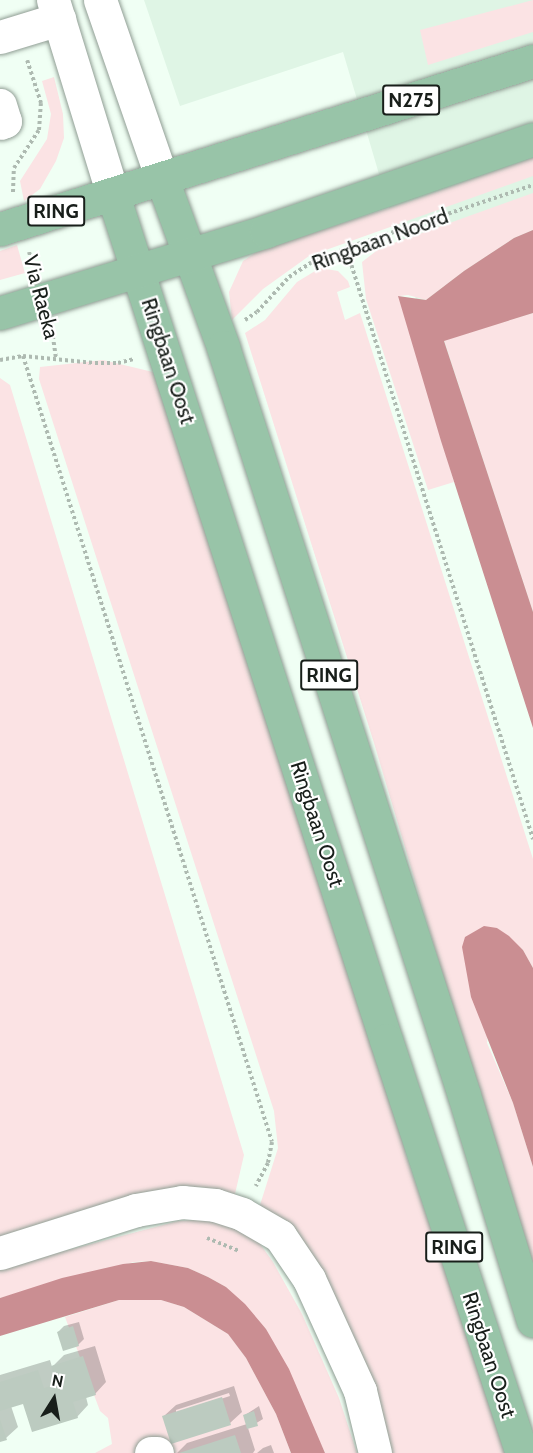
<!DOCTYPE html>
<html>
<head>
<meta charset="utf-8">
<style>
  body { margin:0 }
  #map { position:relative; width:533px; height:1453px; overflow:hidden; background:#f0fff4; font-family:Cabin,sans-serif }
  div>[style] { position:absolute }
  .built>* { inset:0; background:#dff5e5 }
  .green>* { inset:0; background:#fbe3e4 }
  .water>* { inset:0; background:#ca8e92 }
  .shadow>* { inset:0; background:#0003 }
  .building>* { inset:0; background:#bccbc0 }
  .path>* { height:4px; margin-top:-2px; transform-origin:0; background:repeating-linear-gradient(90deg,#aebab1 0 3px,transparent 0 6px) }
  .roads { filter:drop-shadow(0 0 2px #909e94) drop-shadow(0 0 2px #909e94) }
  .minor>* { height:33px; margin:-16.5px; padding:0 16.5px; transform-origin:16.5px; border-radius:16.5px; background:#fff }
  .major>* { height:33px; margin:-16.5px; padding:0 16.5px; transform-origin:16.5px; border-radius:16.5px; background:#98c4a8 }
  span { translate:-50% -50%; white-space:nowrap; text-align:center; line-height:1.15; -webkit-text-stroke:4.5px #fff; paint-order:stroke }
  .shield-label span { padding:2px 4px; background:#fff; border:2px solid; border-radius:4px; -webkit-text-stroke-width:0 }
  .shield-label { font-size:20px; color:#181e1a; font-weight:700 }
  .street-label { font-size:21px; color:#181e1a }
  .north { position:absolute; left:24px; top:1369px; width:60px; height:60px; -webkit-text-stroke:4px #fff; paint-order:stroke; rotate:11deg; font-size:16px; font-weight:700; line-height:24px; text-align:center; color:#181e1a }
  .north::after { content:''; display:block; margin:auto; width:21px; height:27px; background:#181e1a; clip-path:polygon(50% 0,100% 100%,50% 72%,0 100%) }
</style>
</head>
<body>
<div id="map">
  <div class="built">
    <i style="clip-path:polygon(144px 0,533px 0,533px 696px,343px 52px,180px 106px)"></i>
  </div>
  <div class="green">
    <i style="clip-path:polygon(533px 0,533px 32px,428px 65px,420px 30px)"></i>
    <i style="clip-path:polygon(54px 77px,63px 114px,64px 138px,56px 161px,40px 189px,24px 201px,20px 181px,47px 139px,51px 114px,42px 81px)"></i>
    <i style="clip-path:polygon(533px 158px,533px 176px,309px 256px,263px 289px,232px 320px,229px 292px,243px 261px,258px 251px,408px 202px)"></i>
    <i style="clip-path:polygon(533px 193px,533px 230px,514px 238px,464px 271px,426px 300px,408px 295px,399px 296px,454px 482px,428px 490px,366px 299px,362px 262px,380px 248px)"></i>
    <i style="clip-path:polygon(17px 245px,25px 273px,0 280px,0 251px)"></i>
    <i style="clip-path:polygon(320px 268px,338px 271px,348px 281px,350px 287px,337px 292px,345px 320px,360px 313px,533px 859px,533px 968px,523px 950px,497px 928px,487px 1043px,513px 1103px,533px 1167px,533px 1279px,374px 743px,245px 333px,265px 320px,297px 282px)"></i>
    <i style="clip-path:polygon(533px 313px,533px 612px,444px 340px)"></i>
    <i style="clip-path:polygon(103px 360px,157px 373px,404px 1144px,405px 1153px,507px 1453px,389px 1453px,280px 1220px,260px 1205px,278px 1148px,274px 1111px,39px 379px,40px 367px)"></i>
    <i style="clip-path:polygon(0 378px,10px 385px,244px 1155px,235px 1194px,200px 1187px,172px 1191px,0 1238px)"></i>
    <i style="clip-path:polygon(212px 1219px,247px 1232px,258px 1241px,273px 1262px,302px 1314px,339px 1398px,357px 1453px,325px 1453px,266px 1329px,226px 1287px,208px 1277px,188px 1268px,151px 1261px,134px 1262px,0 1298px,0 1268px,178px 1221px)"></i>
    <i style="clip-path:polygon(140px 1298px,161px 1300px,184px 1307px,228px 1334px,246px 1358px,276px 1414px,291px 1453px,95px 1453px,112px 1444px,108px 1418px,100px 1411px,65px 1317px,119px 1300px)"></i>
  </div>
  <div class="water">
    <i style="clip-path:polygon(533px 230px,533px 313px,444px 341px,533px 612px,533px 728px,441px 441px,398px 296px,426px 300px,464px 271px,514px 238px)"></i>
    <i style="clip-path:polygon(484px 926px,497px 928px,509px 936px,523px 950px,533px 968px,533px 1167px,513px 1103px,471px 997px,462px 947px,465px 937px)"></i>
    <i style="clip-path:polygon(151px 1261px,188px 1268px,208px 1277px,226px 1287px,245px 1304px,266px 1329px,289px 1369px,325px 1453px,291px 1453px,276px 1414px,246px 1358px,228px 1334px,184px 1307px,161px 1300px,119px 1300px,0 1336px,0 1298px,62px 1278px,123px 1264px)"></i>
  </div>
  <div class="shadow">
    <i style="clip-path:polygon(79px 1322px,84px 1339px,78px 1345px,58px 1332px,64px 1326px)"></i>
    <i style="clip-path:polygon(95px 1346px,106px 1382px,95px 1394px,86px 1397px,88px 1405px,77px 1417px,24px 1403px,11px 1406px,18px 1427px,6px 1438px,0 1441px,0 1375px,50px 1360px,52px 1367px,64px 1355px)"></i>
    <i style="clip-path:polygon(evenodd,234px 1386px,242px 1412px,230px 1423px,164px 1416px,176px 1405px,234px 1386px,229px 1393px,230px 1396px,176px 1413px,176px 1410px,229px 1393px)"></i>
    <i style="clip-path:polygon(259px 1406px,263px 1419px,248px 1428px,255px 1450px,253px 1453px,177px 1453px,187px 1443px,247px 1424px,245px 1415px)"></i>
    <i style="clip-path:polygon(271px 1445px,274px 1453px,257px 1453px,263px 1448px)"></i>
  </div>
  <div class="building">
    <i style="clip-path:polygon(73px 1326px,79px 1346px,63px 1351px,57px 1332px)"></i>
    <i style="clip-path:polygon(83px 1356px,96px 1395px,73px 1402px,78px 1418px,32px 1432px,23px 1404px,0 1411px,0 1382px,38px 1370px,44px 1388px,56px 1384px,51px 1366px)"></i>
    <i style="clip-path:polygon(222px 1397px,231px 1425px,171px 1444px,162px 1416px)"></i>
    <i style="clip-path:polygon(254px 1411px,258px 1426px,247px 1429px,243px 1415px)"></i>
    <i style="clip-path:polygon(0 1419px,7px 1440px,0 1442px)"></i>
    <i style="clip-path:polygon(235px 1435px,241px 1453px,179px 1453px)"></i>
  </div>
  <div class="path">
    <i style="left:13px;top:192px;width:24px;rotate:-88deg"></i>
    <i style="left:14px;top:168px;width:45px;rotate:-56.7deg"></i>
    <i style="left:39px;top:130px;width:27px;rotate:-86deg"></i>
    <i style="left:41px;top:103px;width:45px;rotate:-108deg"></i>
    <i style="left:346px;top:248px;width:620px;rotate:72.44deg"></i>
    <i style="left:29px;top:252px;width:20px;rotate:72deg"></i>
    <i style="left:245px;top:320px;width:14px;rotate:-34deg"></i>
    <i style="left:257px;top:312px;width:47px;rotate:-47.6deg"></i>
    <i style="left:289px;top:277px;width:27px;rotate:-33deg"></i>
    <i style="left:312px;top:262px;width:37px;rotate:-22deg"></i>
    <i style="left:346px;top:248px;width:197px;rotate:-18.6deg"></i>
    <i style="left:52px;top:330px;width:28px;rotate:82deg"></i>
    <i style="left:23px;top:356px;width:824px;rotate:72.42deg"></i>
    <i style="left:272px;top:1142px;width:21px;rotate:101deg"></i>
    <i style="left:268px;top:1163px;width:26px;rotate:118deg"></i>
    <i style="left:0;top:360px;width:23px;rotate:-10deg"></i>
    <i style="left:23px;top:356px;width:72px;rotate:5.6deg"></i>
    <i style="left:95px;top:363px;width:23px"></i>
    <i style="left:118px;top:363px;width:16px;rotate:-14deg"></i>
    <i style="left:207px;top:1238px;width:35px;rotate:22deg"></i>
  </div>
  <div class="roads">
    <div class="minor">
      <i style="left:53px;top:0;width:204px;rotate:72.9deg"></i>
      <i style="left:100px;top:0;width:189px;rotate:70.9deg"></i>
      <i style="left:0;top:37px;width:62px;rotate:-17deg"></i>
      <i style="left:0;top:105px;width:17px;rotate:73deg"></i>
      <i style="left:5px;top:121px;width:5px;rotate:158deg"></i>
      <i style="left:0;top:1253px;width:143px;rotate:-17.5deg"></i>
      <i style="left:136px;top:1210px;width:47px;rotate:-9.9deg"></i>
      <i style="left:182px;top:1202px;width:33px;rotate:5deg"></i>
      <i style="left:215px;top:1205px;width:28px;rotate:18deg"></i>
      <i style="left:242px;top:1214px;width:44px;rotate:30.1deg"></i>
      <i style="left:280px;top:1236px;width:52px;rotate:56deg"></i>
      <i style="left:309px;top:1279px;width:123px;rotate:65.5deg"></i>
      <i style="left:360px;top:1391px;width:64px;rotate:76.4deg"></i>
      <i style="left:151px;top:1453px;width:6px"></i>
    </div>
    <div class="major">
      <i style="left:162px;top:179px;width:179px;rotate:70deg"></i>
      <i style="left:223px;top:347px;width:786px;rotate:72.14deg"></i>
      <i style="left:464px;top:1095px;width:236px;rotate:73deg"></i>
      <i style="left:113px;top:195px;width:888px;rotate:72.1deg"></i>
      <i style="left:386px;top:1040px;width:435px;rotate:71.8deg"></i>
      <i style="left:0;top:229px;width:559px;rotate:-17.49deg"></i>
      <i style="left:0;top:313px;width:278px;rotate:-17.1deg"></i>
      <i style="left:266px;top:231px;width:282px;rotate:-19deg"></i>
    </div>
  </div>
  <div class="shield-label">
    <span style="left:411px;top:100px">N275</span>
    <span style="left:56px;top:211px">RING</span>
    <span style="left:329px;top:675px">RING</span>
    <span style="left:454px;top:1247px">RING</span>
  </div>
  <div class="street-label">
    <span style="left:380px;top:240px;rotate:-20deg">Ringbaan Noord</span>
    <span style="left:41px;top:297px;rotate:75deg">Via Raeka</span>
    <span style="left:168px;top:361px;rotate:72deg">Ringbaan Oost</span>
    <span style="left:317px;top:824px;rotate:72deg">Ringbaan Oost</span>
    <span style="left:489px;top:1355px;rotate:72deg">Ringbaan Oost</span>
  </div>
  <div class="north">N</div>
</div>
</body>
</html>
